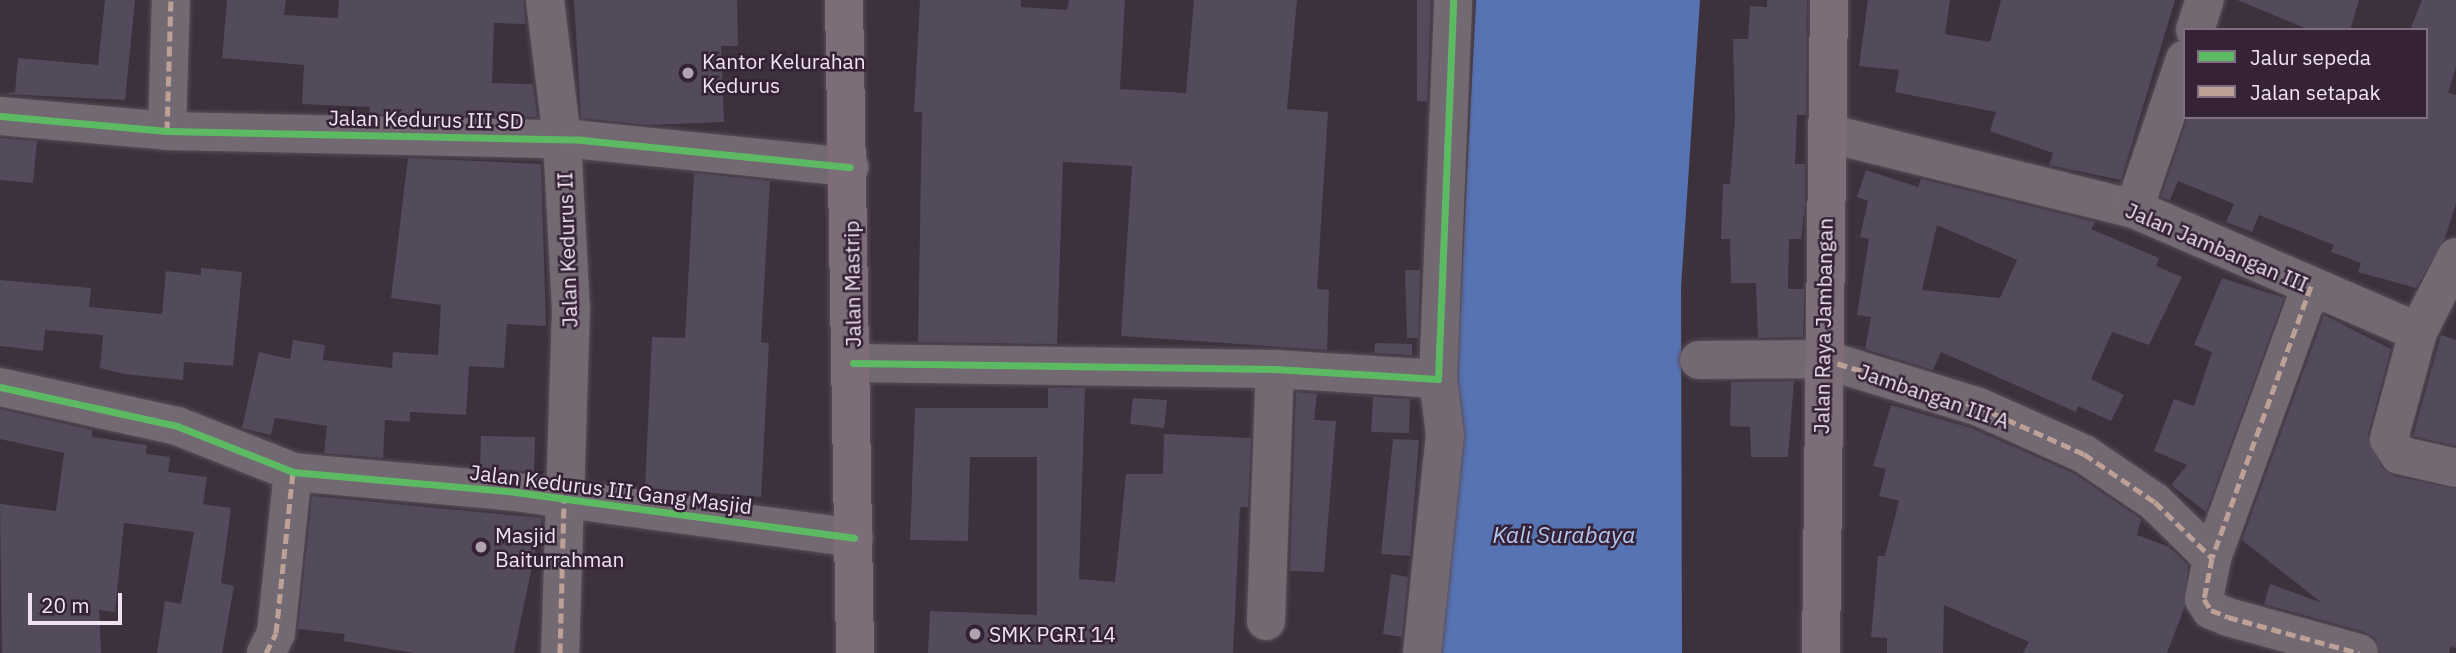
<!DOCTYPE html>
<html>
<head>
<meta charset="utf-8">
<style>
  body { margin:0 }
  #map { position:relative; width:2456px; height:653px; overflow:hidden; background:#3c313c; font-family:"IBM Plex Sans",sans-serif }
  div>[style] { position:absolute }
  .water>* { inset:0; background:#5673b4 }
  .building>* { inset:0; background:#534a5c }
  .roads { filter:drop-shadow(0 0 2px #584e59) drop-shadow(0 0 2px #584e59) }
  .minor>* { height:38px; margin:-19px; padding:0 19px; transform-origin:19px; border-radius:19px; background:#726972 }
  .major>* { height:38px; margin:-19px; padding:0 19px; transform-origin:19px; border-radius:19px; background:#7c6d78 }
  .quiet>* { height:5px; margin-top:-2.5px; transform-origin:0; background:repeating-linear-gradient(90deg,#bda197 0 10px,transparent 0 15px) }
  .cycleway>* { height:7px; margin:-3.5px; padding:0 3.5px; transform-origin:3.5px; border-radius:3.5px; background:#5cba63 }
  .dots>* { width:19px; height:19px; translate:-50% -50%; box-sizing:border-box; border:4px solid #362237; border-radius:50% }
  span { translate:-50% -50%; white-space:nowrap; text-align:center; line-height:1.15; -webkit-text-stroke:5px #362237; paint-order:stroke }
  .poi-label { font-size:21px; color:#f0e2f0 }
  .left { translate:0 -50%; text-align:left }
  .street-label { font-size:21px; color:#f0e2f0 }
  .water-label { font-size:23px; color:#b4c7ed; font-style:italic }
  .legend { position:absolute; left:2183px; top:28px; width:245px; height:91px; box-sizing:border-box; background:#362237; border:2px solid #806f81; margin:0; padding:9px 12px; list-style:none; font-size:21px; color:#f0e2f0 }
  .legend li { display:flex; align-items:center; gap:14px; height:35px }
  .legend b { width:35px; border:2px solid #806f81 }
  .scale { position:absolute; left:28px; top:593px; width:94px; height:32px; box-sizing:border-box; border:4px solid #f0e2f0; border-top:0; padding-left:9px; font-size:21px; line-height:24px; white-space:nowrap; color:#f0e2f0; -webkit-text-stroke:5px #362237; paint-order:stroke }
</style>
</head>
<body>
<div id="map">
  <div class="water">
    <i style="clip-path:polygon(1476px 0,1700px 0,1681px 288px,1682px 653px,1435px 653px,1453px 453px)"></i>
  </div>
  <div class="building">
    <i style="clip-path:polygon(105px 0,135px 0,125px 100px,4px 94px,15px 92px,18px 58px,98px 65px)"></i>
    <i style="clip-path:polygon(227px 0,286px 0,284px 15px,338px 18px,339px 0,524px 0,525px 24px,494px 23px,492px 83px,533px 84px,537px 117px,369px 114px,370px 107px,302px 104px,304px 65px,222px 58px)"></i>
    <i style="clip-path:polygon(574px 0,737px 0,738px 46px,721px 46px,724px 122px,649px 125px,581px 118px)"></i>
    <i style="clip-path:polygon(920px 0,1021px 0,1021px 7px,1067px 10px,1069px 0,1125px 0,1120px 89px,1186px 93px,1194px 0,1297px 0,1287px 109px,1328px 112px,1317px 289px,1329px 290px,1327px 350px,1121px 336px,1132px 166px,1063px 162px,1057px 344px,918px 342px,922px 112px,914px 112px)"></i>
    <i style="clip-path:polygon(1417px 0,1431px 0,1427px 102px,1417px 101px)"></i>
    <i style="clip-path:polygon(1767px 0,1807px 0,1806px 115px,1797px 115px,1795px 164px,1805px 164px,1805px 203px,1801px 239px,1789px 239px,1788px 289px,1804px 289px,1803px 337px,1758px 338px,1756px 283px,1731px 283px,1730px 239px,1721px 239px,1723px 184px,1730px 184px,1735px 119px,1733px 39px,1748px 39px,1750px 6px,1767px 7px)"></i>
    <i style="clip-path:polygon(1868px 0,1950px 0,1945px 34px,1990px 42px,2001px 0,2175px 0,2121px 180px,2049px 165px,2053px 153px,1990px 131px,1996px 112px,1895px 92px,1899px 70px,1859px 66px)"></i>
    <i style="clip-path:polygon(2237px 0,2359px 0,2350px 30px,2310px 30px)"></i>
    <i style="clip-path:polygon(2422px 0,2456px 0,2456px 67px,2448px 93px,2456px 95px,2456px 204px,2445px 238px,2416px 288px,2358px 272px,2361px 263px,2331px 252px,2334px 245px,2259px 215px,2252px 232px,2226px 222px,2234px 204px,2178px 181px,2170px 200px,2161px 197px,2188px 117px,2426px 117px,2426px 30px,2410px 30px)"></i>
    <i style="clip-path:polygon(0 138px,37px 141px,33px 183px,0 180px)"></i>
    <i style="clip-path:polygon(408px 158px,541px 164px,546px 326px,507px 324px,504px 368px,469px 366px,466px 415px,410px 412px,410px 422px,385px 420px,383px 458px,324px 453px,327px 426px,275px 418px,271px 435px,242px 428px,259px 352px,290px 359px,293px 340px,325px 345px,323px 360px,392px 368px,393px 352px,438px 355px,441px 305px,391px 298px)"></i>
    <i style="clip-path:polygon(evenodd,1866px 170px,1918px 187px,1921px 179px,2095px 222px,2091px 229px,2159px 258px,2156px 266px,2182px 277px,2149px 345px,2112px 332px,2091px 379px,2124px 395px,2111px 421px,2078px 406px,2076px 412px,1941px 352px,1933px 370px,1865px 349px,1871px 317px,1857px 315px,1869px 239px,1860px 237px,1868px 201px,1857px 197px,1866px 170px,1937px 225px,2017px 260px,2000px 298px,1922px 290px,1937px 225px)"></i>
    <i style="clip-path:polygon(694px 173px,770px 181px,761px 342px,769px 343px,761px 497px,645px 488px,652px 337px,685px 338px)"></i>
    <i style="clip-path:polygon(201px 268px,242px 272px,233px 366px,184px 362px,183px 380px,124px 374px,100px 368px,103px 335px,45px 330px,43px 351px,0 346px,0 280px,91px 288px,89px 307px,162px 314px,166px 271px,201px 275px)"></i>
    <i style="clip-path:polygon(1405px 270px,1420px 270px,1418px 338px,1407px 338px)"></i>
    <i style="clip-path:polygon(2222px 278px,2284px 298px,2206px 512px,2171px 485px,2187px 465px,2154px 451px,2174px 399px,2194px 406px,2212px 352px,2194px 345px)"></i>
    <i style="clip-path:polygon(2324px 315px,2391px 349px,2368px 434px,2381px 467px,2394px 476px,2456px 489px,2456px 648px,2451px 646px,2449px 653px,2380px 653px,2375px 638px,2365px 632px,2264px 604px,2270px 584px,2322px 603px,2242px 540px)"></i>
    <i style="clip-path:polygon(2441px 335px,2456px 340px,2456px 446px,2413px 436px)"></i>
    <i style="clip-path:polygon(1375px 343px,1412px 344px,1412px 355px,1374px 353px)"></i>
    <i style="clip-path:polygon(1794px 381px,1788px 457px,1751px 457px,1750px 427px,1730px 426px,1731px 382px)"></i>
    <i style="clip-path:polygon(1048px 388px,1085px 388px,1079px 579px,1115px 582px,1126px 474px,1163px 474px,1164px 434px,1251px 438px,1248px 507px,1240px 507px,1233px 653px,928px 653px,930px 611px,1037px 615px,1037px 457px,970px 457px,968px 541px,910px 540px,915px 408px,1048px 408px)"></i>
    <i style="clip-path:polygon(1296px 392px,1317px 394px,1314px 420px,1336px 421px,1324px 572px,1290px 571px)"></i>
    <i style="clip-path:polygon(1373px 397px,1410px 399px,1409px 433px,1371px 432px)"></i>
    <i style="clip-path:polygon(1133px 398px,1167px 400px,1164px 428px,1130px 424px)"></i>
    <i style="clip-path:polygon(1891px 405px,1971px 428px,2073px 473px,2141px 519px,2137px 535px,2169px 547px,2188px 565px,2185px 606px,2167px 653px,2023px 653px,2029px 642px,1944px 605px,1943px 653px,1887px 653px,1887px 638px,1871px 637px,1878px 556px,1885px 556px,1899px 501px,1879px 496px,1886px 469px,1873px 466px)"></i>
    <i style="clip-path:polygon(0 409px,92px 430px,92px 437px,147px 445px,146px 454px,170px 457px,168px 472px,207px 477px,203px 504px,231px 508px,221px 583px,234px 586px,222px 653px,157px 653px,165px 601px,181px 604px,194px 532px,124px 523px,115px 612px,99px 610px,101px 653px,2px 653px,0 504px,56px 511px,64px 453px,0 439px)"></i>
    <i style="clip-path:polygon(481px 436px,535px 437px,534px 472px,480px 467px)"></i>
    <i style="clip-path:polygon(1393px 439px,1419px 440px,1410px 556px,1381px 554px)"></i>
    <i style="clip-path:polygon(312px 496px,542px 518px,514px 653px,414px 653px,343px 641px,345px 634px,298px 629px)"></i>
    <i style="clip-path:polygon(1391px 574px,1408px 577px,1402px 637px,1383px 634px)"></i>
  </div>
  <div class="roads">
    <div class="minor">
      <i style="left:545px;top:0;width:140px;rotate:83deg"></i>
      <i style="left:562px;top:139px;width:169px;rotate:87deg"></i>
      <i style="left:571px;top:308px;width:345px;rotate:91.8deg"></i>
      <i style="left:2195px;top:30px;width:32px;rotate:-72deg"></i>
      <i style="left:0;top:116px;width:168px;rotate:5.1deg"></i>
      <i style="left:167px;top:131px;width:416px;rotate:1.2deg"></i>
      <i style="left:583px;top:140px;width:268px;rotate:5.8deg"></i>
      <i style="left:167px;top:131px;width:131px;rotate:-88.3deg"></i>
      <i style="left:1827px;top:133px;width:316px;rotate:13.9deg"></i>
      <i style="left:2134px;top:209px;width:309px;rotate:23.4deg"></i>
      <i style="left:2134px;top:209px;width:158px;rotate:-71.2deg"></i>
      <i style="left:2456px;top:257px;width:84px;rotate:116.9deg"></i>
      <i style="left:2418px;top:332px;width:111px;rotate:105.2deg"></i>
      <i style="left:2389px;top:439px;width:19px;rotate:58deg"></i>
      <i style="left:2399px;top:455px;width:58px;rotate:12.8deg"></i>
      <i style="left:2311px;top:286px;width:289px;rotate:110deg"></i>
      <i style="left:2212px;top:558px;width:42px;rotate:101deg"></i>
      <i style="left:2204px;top:599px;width:13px;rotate:58deg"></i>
      <i style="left:2211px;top:610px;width:18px;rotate:22deg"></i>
      <i style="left:2228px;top:617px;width:136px;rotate:15.4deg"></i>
      <i style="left:1699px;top:360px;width:124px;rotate:-0.5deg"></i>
      <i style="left:1823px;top:359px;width:163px;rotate:17.1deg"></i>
      <i style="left:1979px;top:407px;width:115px;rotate:24.1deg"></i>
      <i style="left:2084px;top:454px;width:86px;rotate:34.1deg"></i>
      <i style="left:2155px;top:502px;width:80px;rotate:44.5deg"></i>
      <i style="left:853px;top:363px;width:422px;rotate:0.8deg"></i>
      <i style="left:1275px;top:369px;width:163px;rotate:3.5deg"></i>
      <i style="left:1438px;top:379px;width:379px;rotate:-87.7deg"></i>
      <i style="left:0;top:387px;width:181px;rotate:12.4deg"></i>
      <i style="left:177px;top:426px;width:125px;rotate:21.6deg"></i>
      <i style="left:293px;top:472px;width:223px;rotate:5.1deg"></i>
      <i style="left:515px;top:492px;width:342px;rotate:7.7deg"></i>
      <i style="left:1266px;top:621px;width:252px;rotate:-88deg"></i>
      <i style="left:266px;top:653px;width:22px;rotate:-63deg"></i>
      <i style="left:276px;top:633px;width:162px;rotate:-84deg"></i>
      <i style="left:1422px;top:653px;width:219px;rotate:-84deg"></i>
      <i style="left:1445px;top:435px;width:56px;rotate:-97.1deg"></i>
    </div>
    <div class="major">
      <i style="left:844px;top:0;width:653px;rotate:89.03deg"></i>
      <i style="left:1821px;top:653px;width:653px;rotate:-89.3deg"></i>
    </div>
  </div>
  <div class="quiet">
    <i style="left:167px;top:131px;width:131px;rotate:-88.3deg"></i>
    <i style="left:2311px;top:286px;width:289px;rotate:110deg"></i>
    <i style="left:2212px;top:558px;width:42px;rotate:101deg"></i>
    <i style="left:2204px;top:599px;width:13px;rotate:58deg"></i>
    <i style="left:2211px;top:610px;width:18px;rotate:22deg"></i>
    <i style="left:2228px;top:617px;width:136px;rotate:15.4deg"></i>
    <i style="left:1823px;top:359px;width:163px;rotate:17.1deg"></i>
    <i style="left:1979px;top:407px;width:115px;rotate:24.1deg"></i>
    <i style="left:2084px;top:454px;width:86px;rotate:34.1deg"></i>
    <i style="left:2155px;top:502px;width:80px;rotate:44.5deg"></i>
    <i style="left:266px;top:653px;width:22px;rotate:-63deg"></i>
    <i style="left:276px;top:633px;width:162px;rotate:-84deg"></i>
    <i style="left:560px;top:653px;width:152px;rotate:-88.5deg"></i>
  </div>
  <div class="cycleway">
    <i style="left:0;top:116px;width:168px;rotate:5.1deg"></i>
    <i style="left:167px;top:131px;width:416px;rotate:1.2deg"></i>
    <i style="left:583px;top:140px;width:268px;rotate:5.8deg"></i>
    <i style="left:853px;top:363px;width:422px;rotate:0.8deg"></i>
    <i style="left:1275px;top:369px;width:163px;rotate:3.5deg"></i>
    <i style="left:1438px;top:379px;width:379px;rotate:-87.7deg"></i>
    <i style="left:0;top:387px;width:181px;rotate:12.4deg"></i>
    <i style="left:177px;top:426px;width:125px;rotate:21.6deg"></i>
    <i style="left:293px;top:472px;width:223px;rotate:5.1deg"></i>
    <i style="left:515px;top:492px;width:342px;rotate:7.7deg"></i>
  </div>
  <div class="dots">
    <i style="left:688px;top:73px;background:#b1a4b1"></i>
    <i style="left:481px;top:547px;background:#b1a4b1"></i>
    <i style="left:975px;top:634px;background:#b1a4b1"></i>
  </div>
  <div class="poi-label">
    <span class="left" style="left:702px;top:73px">Kantor Kelurahan<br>Kedurus</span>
    <span class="left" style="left:495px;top:547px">Masjid<br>Baiturrahman</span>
    <span class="left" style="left:989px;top:634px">SMK PGRI 14</span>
  </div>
  <div class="street-label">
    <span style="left:426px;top:119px;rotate:1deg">Jalan Kedurus III SD</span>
    <span style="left:2217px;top:247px;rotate:23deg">Jalan Jambangan III</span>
    <span style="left:567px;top:250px;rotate:-92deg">Jalan Kedurus II</span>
    <span style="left:852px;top:284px;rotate:-91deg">Jalan Mastrip</span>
    <span style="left:1823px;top:326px;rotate:-89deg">Jalan Raya Jambangan</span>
    <span style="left:1934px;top:396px;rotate:19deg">Jambangan III A</span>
    <span style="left:611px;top:489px;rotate:7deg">Jalan Kedurus III Gang Masjid</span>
  </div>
  <div class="water-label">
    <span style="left:1564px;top:534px">Kali Surabaya</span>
  </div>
  <ul class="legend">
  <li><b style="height:9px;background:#5cba63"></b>Jalur sepeda</li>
  <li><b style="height:9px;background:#bda197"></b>Jalan setapak</li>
  </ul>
  <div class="scale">20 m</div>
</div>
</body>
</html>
